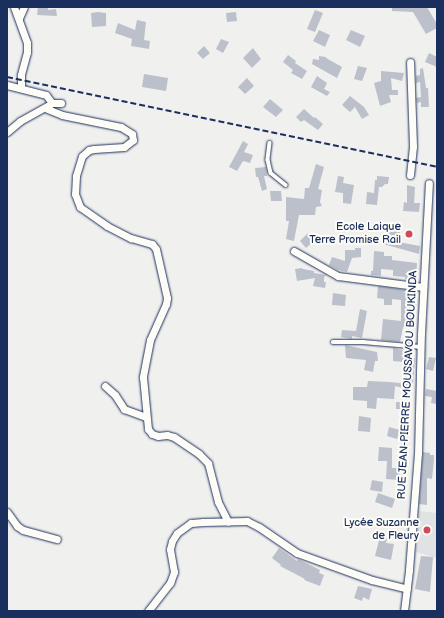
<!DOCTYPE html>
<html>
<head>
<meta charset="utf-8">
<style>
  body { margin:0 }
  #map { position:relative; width:444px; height:618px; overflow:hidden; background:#f0f0ee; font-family:"Balsamiq Sans",sans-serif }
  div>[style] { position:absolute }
  .built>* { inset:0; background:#e0e2e3 }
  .building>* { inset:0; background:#bbc0ca }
  .roads { filter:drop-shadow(0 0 1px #1b2f5e) drop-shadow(0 0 1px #1b2f5e) }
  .service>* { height:3.5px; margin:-1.75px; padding:0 1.75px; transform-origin:1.75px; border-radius:1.75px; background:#fdfcf7 }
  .minor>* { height:7px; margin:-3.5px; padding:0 3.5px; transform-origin:3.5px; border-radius:3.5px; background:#fdfcf7 }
  .rail>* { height:2px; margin-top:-1px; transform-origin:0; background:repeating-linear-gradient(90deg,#1b2f5e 0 6px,transparent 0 9px) }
  .dots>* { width:11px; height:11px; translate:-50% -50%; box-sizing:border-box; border:2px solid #fdfcf7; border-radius:50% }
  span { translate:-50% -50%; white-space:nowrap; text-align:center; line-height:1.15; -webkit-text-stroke:4px #fdfcf7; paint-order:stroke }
  .poi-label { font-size:11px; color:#1b2f5e }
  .right { translate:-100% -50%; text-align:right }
  .street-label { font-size:11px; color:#1b2f5e }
  .frame { position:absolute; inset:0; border:8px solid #1b2f5e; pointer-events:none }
</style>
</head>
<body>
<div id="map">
  <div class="built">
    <i style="clip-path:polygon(418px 511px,437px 513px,437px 558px,416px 552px)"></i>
  </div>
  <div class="building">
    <i style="clip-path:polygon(38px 7px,48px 7px,48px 10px,56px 9px,57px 16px,37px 15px)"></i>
    <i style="clip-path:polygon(392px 7px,427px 7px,437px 24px,437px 28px,426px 34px,413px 12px,392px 11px)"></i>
    <i style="clip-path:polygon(315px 10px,323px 13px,315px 32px,307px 29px)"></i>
    <i style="clip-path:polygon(98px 12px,106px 13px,106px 26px,92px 27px,91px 13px)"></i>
    <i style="clip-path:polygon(236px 12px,237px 21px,227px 22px,226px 13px)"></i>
    <i style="clip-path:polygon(137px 20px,146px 22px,144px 40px,150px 41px,149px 49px,131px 46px,132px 39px,115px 33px,118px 23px,135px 30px)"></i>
    <i style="clip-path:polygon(319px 30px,330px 35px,325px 47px,313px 41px)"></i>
    <i style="clip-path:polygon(351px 30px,365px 36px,360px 47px,346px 40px)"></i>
    <i style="clip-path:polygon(221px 39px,229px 42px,223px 53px,216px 49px)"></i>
    <i style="clip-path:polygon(204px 46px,210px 53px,203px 59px,197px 53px)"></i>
    <i style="clip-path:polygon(253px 48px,261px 59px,252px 68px,243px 58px)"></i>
    <i style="clip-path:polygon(429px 53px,437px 57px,437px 67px,425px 62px)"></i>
    <i style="clip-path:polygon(288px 55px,296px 61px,295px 63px,307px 71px,302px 79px,291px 73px,293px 70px,283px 62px)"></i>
    <i style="clip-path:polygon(319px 56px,326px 57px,326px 58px,342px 67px,337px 78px,312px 64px,313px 59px,319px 60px)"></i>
    <i style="clip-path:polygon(358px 66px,367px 68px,362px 81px,354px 79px)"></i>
    <i style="clip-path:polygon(423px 68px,426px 88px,428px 88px,429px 107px,421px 107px,421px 102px,417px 103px,416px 98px,421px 97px,420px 82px,416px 83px,416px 76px,420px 75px,420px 69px)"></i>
    <i style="clip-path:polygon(381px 71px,404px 73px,402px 81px,391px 78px,392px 90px,398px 90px,398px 95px,389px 95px,391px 102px,380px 106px,374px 83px,381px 81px)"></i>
    <i style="clip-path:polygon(144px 74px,168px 78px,166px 91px,142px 87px)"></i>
    <i style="clip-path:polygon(317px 76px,327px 83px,324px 89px,330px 92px,327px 96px,311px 87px)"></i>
    <i style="clip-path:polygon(247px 78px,254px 86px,245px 94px,238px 87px)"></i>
    <i style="clip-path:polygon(350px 96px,364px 107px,369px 115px,362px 119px,355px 107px,350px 112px,342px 105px)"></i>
    <i style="clip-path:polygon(270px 99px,283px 110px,276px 117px,263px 107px)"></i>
    <i style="clip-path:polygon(304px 109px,314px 118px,315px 117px,323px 124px,318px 130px,304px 120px,301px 122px,296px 117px)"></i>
    <i style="clip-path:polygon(243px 141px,248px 144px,244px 152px,253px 155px,250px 163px,243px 161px,237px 171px,229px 167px)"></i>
    <i style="clip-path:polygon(316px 164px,324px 167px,318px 189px,322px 190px,320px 202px,322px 206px,316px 207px,315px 215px,299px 215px,294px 241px,286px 239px,289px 221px,286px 221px,286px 197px,304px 199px,305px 188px,309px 188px)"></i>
    <i style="clip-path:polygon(266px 167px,267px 176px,264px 176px,267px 189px,262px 191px,258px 177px,256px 177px,255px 168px)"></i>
    <i style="clip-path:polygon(338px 176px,344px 177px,343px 183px,354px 185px,351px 204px,343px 203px,343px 193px,335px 192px)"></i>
    <i style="clip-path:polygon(377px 176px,389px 177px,388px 184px,385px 184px,382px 187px,379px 187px,377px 205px,366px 204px,367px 192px,374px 193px,375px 180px,377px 180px)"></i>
    <i style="clip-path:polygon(407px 185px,415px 187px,414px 203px,420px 203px,419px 212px,403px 211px,404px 202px,407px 203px)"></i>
    <i style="clip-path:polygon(270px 191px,281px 191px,282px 201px,271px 201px)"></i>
    <i style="clip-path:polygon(387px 228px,400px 232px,398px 242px,420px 246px,419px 254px,383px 244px)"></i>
    <i style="clip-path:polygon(308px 233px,314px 241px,306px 248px,300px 241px)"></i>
    <i style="clip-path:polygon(355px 248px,361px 248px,361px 257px,352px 258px,347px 272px,338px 270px,329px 265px,332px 257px,345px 261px,345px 250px,355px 250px)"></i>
    <i style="clip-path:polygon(374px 251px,384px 252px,384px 256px,392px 256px,392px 260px,417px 263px,416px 280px,405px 279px,405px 277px,393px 276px,393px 270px,381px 269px,381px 276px,371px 275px,371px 271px,373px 271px)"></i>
    <i style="clip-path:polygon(302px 268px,303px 269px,314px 271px,314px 273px,326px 275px,324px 277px,324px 282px,326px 282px,325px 288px,313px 286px,315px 278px,297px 281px,295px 269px)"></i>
    <i style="clip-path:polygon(378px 286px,415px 291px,413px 306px,415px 306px,415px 328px,403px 327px,400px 342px,381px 340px,383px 319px,401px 321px,401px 300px,392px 299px,392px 305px,384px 305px,384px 299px,377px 298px)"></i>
    <i style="clip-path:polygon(333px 293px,346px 295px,345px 306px,332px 305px)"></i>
    <i style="clip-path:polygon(360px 309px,367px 311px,362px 338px,352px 336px,352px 339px,341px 337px,342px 330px,356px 331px)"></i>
    <i style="clip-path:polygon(345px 345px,377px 352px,378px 361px,375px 361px,373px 372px,364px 370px,366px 360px,346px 358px)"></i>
    <i style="clip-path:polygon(393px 348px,405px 351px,405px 362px,393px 361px)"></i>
    <i style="clip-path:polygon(429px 357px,436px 358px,433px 371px,426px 369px)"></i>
    <i style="clip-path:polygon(406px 358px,415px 358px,413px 384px,407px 383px,408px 378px,405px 378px)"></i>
    <i style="clip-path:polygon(368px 381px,390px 382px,408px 384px,407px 389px,395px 386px,394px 399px,377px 398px,376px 409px,367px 408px,367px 401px,353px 400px,353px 387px,367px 387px)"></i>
    <i style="clip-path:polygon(426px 389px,437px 391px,437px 404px,431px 403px,432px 397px,425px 396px)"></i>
    <i style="clip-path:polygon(396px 402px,411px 403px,411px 409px,396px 409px)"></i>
    <i style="clip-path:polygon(359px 416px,371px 418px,370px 432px,358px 431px)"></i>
    <i style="clip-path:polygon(389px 427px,400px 430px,397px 439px,387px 436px)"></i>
    <i style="clip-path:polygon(379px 447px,392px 448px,392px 468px,400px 468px,399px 480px,386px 479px,387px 461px,378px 461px)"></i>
    <i style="clip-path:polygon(423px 452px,430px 453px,430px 455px,434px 455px,434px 460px,432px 479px,427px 478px,427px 505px,419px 504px)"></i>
    <i style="clip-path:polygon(372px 480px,383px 482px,382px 492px,370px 490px)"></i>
    <i style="clip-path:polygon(378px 493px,395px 499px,392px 508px,375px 502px)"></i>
    <i style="clip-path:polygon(380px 536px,387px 538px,386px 543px,394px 544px,391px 560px,375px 556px)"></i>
    <i style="clip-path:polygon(279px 548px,297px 561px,298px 559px,320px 570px,319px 573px,324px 575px,320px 586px,304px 580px,305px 579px,280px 566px,281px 565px,272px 558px)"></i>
    <i style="clip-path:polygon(421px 556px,433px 557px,430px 592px,415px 589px)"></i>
    <i style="clip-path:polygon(358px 586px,372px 589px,369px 600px,363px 597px,362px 601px,354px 598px)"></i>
  </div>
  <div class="roads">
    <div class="service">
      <i style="left:270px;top:143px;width:17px;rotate:97deg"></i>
      <i style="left:268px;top:160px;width:13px;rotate:77deg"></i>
      <i style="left:271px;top:173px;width:19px;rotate:39deg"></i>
      <i style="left:333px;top:342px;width:30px"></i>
      <i style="left:363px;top:342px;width:58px;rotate:4.9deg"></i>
    </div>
    <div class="minor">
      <i style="left:14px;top:7px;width:38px;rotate:70deg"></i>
      <i style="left:27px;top:43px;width:9px;rotate:90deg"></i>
      <i style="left:27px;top:52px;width:24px;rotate:105deg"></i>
      <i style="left:21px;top:75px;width:12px;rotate:90deg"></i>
      <i style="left:19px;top:18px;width:12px;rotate:-66deg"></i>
      <i style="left:7px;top:85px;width:40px;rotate:14.4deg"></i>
      <i style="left:46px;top:95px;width:10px;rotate:53deg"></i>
      <i style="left:45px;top:108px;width:18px;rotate:22deg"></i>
      <i style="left:62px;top:115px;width:60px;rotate:11.5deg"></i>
      <i style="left:121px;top:127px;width:13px;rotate:32deg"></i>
      <i style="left:132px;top:134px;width:6px;rotate:81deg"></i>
      <i style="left:133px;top:140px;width:11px;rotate:142deg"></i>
      <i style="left:124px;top:147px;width:30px;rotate:176deg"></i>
      <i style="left:94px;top:149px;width:5px;rotate:169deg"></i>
      <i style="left:89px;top:150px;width:9px;rotate:139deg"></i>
      <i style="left:82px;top:156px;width:21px;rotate:107deg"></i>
      <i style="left:76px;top:176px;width:18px;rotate:93deg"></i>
      <i style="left:75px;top:194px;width:14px;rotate:69deg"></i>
      <i style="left:80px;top:207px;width:33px;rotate:35deg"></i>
      <i style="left:107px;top:226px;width:27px;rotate:27deg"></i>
      <i style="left:131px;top:238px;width:22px;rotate:16deg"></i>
      <i style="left:152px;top:244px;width:6px;rotate:51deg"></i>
      <i style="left:156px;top:249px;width:50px;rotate:77.3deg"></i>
      <i style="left:167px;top:298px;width:6px;rotate:99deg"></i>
      <i style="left:166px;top:304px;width:39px;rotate:114deg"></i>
      <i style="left:150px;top:340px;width:38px;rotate:101deg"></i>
      <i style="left:143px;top:377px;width:52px;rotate:84.5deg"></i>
      <i style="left:148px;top:429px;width:6px;rotate:51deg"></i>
      <i style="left:152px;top:434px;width:6px;rotate:18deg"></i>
      <i style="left:158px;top:436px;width:9px;rotate:-6deg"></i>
      <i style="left:167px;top:435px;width:7px;rotate:16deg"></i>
      <i style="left:174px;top:437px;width:30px;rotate:34deg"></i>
      <i style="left:199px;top:454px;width:13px;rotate:45deg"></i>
      <i style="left:208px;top:463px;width:40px;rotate:75.6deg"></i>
      <i style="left:218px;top:502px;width:22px;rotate:63deg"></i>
      <i style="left:7px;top:132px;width:17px;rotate:-40deg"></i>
      <i style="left:20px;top:121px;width:37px;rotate:-29deg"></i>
      <i style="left:52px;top:103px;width:9px"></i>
      <i style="left:410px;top:175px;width:29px;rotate:-84deg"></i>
      <i style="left:413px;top:146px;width:84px;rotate:-92deg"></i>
      <i style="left:294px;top:251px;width:51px;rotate:29.6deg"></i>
      <i style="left:338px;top:276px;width:86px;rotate:7.4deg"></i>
      <i style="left:105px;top:386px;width:13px;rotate:42deg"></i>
      <i style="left:115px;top:395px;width:17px;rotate:57deg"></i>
      <i style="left:124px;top:409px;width:23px;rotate:20deg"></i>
      <i style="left:7px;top:512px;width:17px;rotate:54deg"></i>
      <i style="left:17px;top:526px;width:7px;rotate:34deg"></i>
      <i style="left:23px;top:530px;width:35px;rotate:15deg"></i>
      <i style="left:148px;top:611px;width:36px;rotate:-52deg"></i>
      <i style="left:170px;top:583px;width:12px;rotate:-70deg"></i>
      <i style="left:174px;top:572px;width:23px;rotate:-100deg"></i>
      <i style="left:170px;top:549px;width:8px;rotate:-76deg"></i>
      <i style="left:172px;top:541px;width:9px;rotate:-58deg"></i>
      <i style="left:177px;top:533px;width:17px;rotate:-36deg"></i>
      <i style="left:191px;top:523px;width:12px;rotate:-5deg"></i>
      <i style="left:203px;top:522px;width:44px;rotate:-1.3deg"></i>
      <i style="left:247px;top:521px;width:13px;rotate:27deg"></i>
      <i style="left:259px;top:527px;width:46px;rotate:34.4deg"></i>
      <i style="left:297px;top:553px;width:80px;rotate:19.8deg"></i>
      <i style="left:372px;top:580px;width:36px;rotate:14deg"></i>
      <i style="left:404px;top:611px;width:41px;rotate:-83deg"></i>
      <i style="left:409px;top:570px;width:116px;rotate:-85.6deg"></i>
      <i style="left:418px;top:454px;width:120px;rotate:-88.6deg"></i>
      <i style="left:421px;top:334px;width:151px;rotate:-87deg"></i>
    </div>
  </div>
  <div class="rail">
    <i style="left:7px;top:77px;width:439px;rotate:11.8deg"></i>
  </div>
  <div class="dots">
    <i style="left:409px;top:234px;background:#d1495b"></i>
    <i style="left:427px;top:530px;background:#d1495b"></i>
  </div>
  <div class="poi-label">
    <span class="right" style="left:401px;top:234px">Ecole Laique<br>Terre Promise Rail</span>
    <span class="right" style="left:419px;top:530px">Lycée Suzanne<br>de Fleury</span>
  </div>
  <div class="street-label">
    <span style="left:408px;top:385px;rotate:-87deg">RUE JEAN-PIERRE MOUSSAVOU BOUKINDA</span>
  </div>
  <div class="frame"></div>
</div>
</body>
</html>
